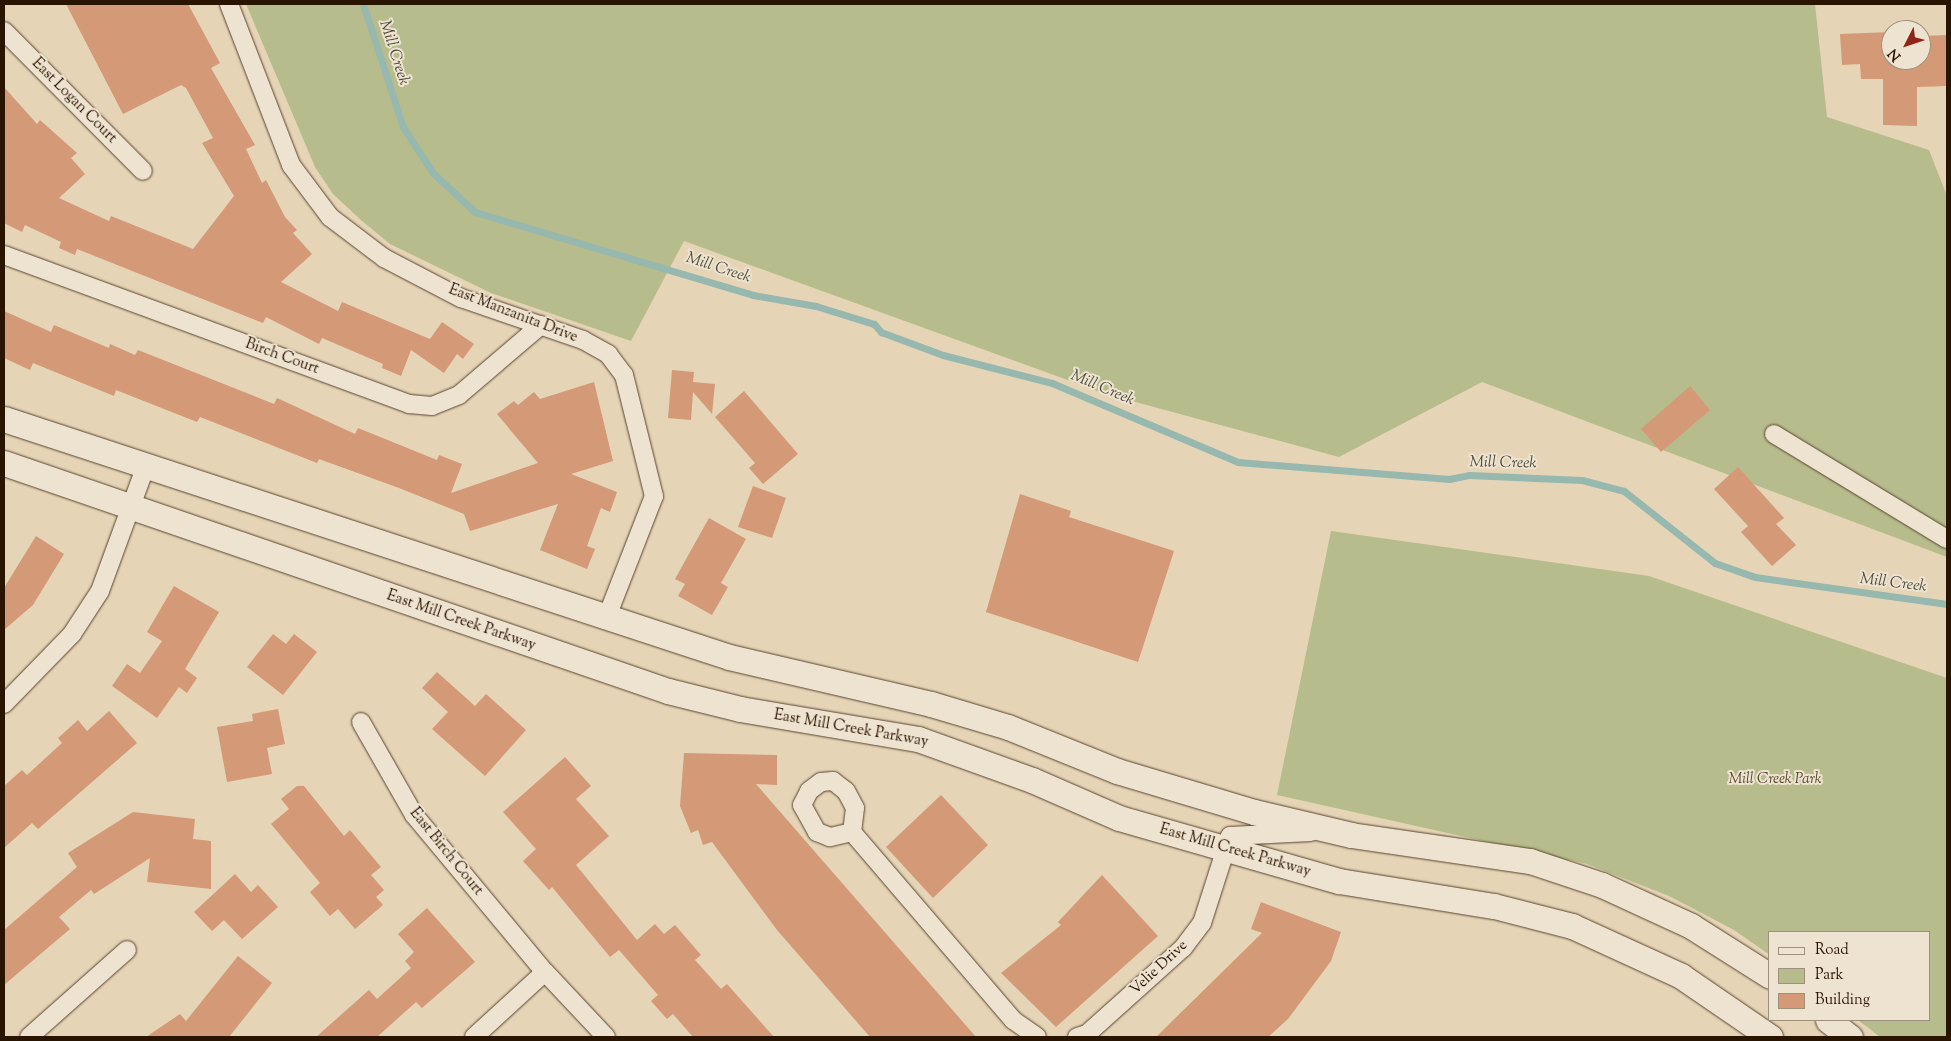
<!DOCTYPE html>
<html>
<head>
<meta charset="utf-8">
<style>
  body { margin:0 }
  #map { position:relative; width:1951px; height:1041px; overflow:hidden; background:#e5d4b6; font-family:"Sorts Mill Goudy",serif }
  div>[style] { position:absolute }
  .green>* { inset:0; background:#b7bc8c }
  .stream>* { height:7px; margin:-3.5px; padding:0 3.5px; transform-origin:3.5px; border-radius:3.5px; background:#96b8ae }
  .building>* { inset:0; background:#d49976 }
  .roads { filter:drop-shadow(0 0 1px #58442e) drop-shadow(0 0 1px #58442e) }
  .street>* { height:18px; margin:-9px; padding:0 9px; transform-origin:9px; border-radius:9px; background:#eee3d0 }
  .secondary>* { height:25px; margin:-12.5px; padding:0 12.5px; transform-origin:12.5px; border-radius:12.5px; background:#eee3d0 }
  span { translate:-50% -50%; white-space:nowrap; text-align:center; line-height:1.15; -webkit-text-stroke:4px #eee3d0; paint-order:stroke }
  .street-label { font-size:15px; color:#291400 }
  .park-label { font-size:15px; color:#54462a; font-style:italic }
  .water-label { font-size:16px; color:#4f4d3d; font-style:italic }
  .frame { position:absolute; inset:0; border:5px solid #291400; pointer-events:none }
  .legend { position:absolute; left:1768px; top:931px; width:162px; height:90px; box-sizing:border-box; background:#eee3d0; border:1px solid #9f907d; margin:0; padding:6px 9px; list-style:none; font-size:15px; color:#291400 }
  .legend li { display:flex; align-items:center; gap:10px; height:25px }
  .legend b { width:25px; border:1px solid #9f907d }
  .north { position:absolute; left:1881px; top:20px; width:50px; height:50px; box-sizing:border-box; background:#eee3d0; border:1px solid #9f907d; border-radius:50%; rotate:229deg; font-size:14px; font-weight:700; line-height:20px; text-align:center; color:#291400 }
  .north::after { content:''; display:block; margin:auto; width:18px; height:22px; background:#8f2418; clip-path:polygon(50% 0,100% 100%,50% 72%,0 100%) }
</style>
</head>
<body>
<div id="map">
  <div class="green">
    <i style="clip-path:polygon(246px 4px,1815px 4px,1827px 117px,1929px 150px,1947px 196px,1947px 557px,1482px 382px,1339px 457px,1106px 394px,684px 241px,631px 341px,491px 293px,390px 244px,362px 221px,333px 194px,315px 167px)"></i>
    <i style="clip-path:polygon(1331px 531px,1649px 576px,1947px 678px,1947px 1037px,1880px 1037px,1858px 1020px,1930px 1020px,1930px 932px,1770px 932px,1770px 955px,1734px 930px,1669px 896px,1587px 864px,1277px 795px)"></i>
  </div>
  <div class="stream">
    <i style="left:363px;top:4px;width:129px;rotate:72deg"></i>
    <i style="left:403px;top:127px;width:55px;rotate:56.9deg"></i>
    <i style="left:433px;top:173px;width:57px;rotate:42.9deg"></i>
    <i style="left:475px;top:212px;width:290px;rotate:16.6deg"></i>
    <i style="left:753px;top:295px;width:64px;rotate:9.9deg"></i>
    <i style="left:816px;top:306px;width:61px;rotate:17.2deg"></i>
    <i style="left:874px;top:324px;width:11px;rotate:49deg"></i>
    <i style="left:881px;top:332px;width:66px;rotate:20.4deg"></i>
    <i style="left:943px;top:355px;width:113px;rotate:14.4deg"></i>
    <i style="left:1052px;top:383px;width:202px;rotate:23deg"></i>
    <i style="left:1238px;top:462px;width:212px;rotate:4.6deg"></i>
    <i style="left:1449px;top:479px;width:20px;rotate:-11deg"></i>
    <i style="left:1469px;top:475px;width:113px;rotate:2.5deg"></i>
    <i style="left:1582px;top:480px;width:43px;rotate:14.7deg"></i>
    <i style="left:1624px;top:491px;width:116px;rotate:38.4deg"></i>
    <i style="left:1715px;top:563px;width:42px;rotate:19.3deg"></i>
    <i style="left:1755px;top:577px;width:194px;rotate:8deg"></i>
  </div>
  <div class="building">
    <i style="clip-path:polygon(66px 4px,188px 4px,220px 63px,211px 68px,255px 145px,246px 149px,262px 183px,266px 180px,285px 217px,297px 230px,293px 233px,312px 254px,281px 282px,338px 311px,342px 302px,430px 339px,442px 322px,474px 344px,463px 359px,457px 354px,444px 373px,411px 350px,401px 376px,382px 368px,383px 364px,322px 338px,319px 344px,266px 317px,263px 323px,77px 249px,75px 255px,59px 248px,61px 242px,25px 225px,22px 232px,4px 223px,4px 87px,37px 124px,40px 120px,77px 153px,71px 158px,85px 174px,59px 198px,109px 221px,111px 216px,193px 249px,234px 196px,202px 143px,213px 138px,186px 88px,181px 85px,123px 114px)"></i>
    <i style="clip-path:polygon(1891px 32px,1891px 60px,1921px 60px,1921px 36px,1947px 35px,1947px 86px,1917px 87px,1917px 126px,1883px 125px,1883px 79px,1861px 79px,1860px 64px,1842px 65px,1840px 34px)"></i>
    <i style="clip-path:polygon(4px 311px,51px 332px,54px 325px,109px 348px,110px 344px,135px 355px,138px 350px,274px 404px,277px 398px,355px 434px,358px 428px,437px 460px,439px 455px,462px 464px,451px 493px,538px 463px,497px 414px,514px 401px,518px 405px,534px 392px,540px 399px,594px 382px,613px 461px,571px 474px,617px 492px,610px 512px,601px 508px,587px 546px,595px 549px,587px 569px,540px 550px,558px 504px,470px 531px,464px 514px,399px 488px,319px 459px,317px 463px,200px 417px,197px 422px,116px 390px,114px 396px,33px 363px,30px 370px,4px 358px)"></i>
    <i style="clip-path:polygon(672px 370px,694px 372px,693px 382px,715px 384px,712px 414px,693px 392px,691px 420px,668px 418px)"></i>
    <i style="clip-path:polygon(1690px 386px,1710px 410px,1661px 452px,1641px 429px)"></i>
    <i style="clip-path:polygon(744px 391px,798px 454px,763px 484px,749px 468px,755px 463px,715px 417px)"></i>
    <i style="clip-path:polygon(1738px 467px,1784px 518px,1776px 524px,1796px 545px,1772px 566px,1741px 532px,1748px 526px,1714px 489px)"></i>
    <i style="clip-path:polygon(753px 486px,786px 498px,772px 538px,738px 527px)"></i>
    <i style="clip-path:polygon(1020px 494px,1071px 511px,1069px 517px,1174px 551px,1138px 662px,986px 612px)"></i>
    <i style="clip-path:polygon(709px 518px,746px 539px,721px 583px,728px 587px,712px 615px,678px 596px,685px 584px,675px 579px)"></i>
    <i style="clip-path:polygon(36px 536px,64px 554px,33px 605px,4px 630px,4px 588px)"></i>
    <i style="clip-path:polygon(174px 586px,219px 612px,185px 669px,197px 678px,187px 693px,179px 687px,157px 718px,112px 686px,127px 664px,140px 673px,162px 641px,147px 632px)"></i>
    <i style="clip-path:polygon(273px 634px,286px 644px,294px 634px,317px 652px,283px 695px,247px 667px)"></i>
    <i style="clip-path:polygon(437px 672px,475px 706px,486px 694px,526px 730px,485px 776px,432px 729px,448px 712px,422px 688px)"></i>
    <i style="clip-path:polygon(278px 709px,285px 744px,267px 748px,272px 774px,227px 782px,217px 727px,253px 721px,252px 714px)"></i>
    <i style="clip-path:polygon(109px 711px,137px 743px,38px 829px,32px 823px,4px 848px,4px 786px,22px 770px,27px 775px,62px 743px,58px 738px,78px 720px,87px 731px)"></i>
    <i style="clip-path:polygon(684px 753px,777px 755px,777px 785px,756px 784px,976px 1037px,870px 1037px,777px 930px,712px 842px,703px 845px,698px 830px,691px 833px,680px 806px)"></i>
    <i style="clip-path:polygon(565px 757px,591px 786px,576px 799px,609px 836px,576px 865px,637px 940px,655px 924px,664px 934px,675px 925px,701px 955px,695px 960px,721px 989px,727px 984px,774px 1037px,693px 1037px,673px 1014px,667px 1019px,651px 1001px,658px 995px,619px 950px,610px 957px,552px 887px,549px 890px,523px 861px,536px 849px,503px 812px)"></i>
    <i style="clip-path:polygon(297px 786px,304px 786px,344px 836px,350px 830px,381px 867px,371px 875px,384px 890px,376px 897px,383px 905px,355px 929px,338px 909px,330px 916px,310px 892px,320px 883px,271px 824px,289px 809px,281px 799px)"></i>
    <i style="clip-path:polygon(941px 795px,988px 845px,933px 898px,886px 847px)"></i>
    <i style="clip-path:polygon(133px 812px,195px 819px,193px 839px,211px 841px,211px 889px,147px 882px,150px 858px,94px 894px,91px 890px,59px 917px,70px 929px,4px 985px,4px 930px,77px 867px,68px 853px)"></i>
    <i style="clip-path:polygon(235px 874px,251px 892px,258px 885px,278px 907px,242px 939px,224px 920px,212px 931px,194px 912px)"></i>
    <i style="clip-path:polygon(1102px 875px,1158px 936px,1056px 1027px,1001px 973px,1061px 925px,1058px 922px)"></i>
    <i style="clip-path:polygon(1261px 902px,1341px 932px,1331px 961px,1288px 1019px,1268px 1037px,1156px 1037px,1262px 933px,1251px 929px)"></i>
    <i style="clip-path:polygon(427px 908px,475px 962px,422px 1008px,416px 1002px,377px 1037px,316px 1037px,369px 990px,377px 999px,411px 968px,405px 961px,414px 952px,398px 934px)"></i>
    <i style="clip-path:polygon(238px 956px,272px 983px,229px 1037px,146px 1037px,180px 1014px,186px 1021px)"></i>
  </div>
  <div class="roads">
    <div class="street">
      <i style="left:229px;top:4px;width:173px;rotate:68.9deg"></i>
      <i style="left:291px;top:165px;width:65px;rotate:53.1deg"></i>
      <i style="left:330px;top:217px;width:68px;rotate:37.2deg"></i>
      <i style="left:384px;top:258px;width:87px;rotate:27.5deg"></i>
      <i style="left:461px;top:298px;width:129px;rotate:19deg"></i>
      <i style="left:583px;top:340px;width:29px;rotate:29deg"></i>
      <i style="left:608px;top:354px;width:26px;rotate:53deg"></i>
      <i style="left:624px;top:375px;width:125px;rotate:76.1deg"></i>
      <i style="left:654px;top:496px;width:132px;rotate:111.3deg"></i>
      <i style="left:4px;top:31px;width:197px;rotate:45.2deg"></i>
      <i style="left:4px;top:255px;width:432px;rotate:20.2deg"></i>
      <i style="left:409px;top:404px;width:23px;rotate:5deg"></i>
      <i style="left:432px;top:406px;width:29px;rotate:-22deg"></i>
      <i style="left:459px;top:395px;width:108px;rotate:-40.5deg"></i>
      <i style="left:1774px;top:434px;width:202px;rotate:31.3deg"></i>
      <i style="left:4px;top:704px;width:98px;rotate:-45.8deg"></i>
      <i style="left:72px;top:634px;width:51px;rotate:-56.9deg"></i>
      <i style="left:100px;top:591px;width:131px;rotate:-69.9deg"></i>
      <i style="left:361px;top:722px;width:107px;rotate:60.3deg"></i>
      <i style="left:414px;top:815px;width:204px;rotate:50.2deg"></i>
      <i style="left:545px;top:972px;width:89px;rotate:46.8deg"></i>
      <i style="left:852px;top:832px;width:23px;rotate:167deg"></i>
      <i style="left:830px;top:837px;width:14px;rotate:-159deg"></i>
      <i style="left:817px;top:832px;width:31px;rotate:-119deg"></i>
      <i style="left:802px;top:805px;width:16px;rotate:-63deg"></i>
      <i style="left:809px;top:791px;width:15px;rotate:-37deg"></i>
      <i style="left:821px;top:782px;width:12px;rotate:-5deg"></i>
      <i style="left:833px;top:781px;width:16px;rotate:38deg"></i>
      <i style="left:846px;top:791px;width:19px;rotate:62deg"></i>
      <i style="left:855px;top:808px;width:24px;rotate:97deg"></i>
      <i style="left:852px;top:832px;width:248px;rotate:49.4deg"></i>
      <i style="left:1013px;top:1020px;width:29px;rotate:35deg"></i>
      <i style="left:29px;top:1037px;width:131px;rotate:-41.6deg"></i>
      <i style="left:474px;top:1037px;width:96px;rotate:-42.5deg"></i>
      <i style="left:1077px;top:1037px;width:10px;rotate:-17deg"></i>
      <i style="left:1087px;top:1034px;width:129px;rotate:-41.9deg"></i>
      <i style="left:1183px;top:948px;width:31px;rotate:-53deg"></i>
      <i style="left:1202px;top:923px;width:91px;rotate:-72.2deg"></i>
      <i style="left:1230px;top:836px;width:81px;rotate:-2.8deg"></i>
    </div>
    <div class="secondary">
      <i style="left:4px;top:419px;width:763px;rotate:18.17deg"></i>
      <i style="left:729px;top:657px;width:207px;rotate:13.1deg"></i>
      <i style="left:931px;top:704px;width:80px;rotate:16.6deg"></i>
      <i style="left:1008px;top:727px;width:118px;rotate:22deg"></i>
      <i style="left:1117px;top:771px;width:143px;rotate:16.7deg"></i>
      <i style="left:1254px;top:812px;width:100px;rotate:13.3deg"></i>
      <i style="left:1351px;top:835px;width:181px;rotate:8.3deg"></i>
      <i style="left:1530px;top:861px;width:76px;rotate:18.4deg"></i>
      <i style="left:1602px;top:885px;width:98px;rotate:24.7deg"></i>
      <i style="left:1691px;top:926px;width:93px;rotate:32.3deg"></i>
      <i style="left:4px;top:463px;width:702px;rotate:18.95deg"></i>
      <i style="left:668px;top:691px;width:74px;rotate:14deg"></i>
      <i style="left:740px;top:709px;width:181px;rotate:9.6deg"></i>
      <i style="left:918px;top:739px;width:121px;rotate:19.8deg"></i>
      <i style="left:1032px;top:780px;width:95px;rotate:23.6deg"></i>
      <i style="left:1119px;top:818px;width:229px;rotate:16deg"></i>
      <i style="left:1339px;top:881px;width:157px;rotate:9.2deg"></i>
      <i style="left:1494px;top:906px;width:81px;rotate:14.4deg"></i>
      <i style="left:1572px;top:926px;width:120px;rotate:24.6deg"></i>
      <i style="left:1681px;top:976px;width:108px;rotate:34.4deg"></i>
      <i style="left:1828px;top:1020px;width:28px;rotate:38deg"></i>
    </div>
  </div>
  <div class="street-label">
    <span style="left:74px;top:101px;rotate:45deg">East Logan Court</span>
    <span style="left:513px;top:314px;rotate:21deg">East Manzanita Drive</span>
    <span style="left:282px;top:357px;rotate:20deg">Birch Court</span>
    <span style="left:461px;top:621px;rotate:19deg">East Mill Creek Parkway</span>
    <span style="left:851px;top:729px;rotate:10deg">East Mill Creek Parkway</span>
    <span style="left:1235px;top:851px;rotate:16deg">East Mill Creek Parkway</span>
    <span style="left:446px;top:852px;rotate:51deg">East Birch Court</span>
    <span style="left:1159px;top:968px;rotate:-43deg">Velie Drive</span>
  </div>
  <div class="park-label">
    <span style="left:1775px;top:780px">Mill Creek Park</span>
  </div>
  <div class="water-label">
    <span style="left:393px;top:53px;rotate:72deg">Mill Creek</span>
    <span style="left:718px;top:269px;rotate:18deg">Mill Creek</span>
    <span style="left:1102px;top:389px;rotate:23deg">Mill Creek</span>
    <span style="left:1503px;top:464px;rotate:1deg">Mill Creek</span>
    <span style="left:1893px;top:584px;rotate:7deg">Mill Creek</span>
  </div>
  <div class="frame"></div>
  <ul class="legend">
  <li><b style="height:6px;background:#eee3d0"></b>Road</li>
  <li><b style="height:14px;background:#b7bc8c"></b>Park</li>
  <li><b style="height:14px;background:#d49976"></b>Building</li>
  </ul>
  <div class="north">N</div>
</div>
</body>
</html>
